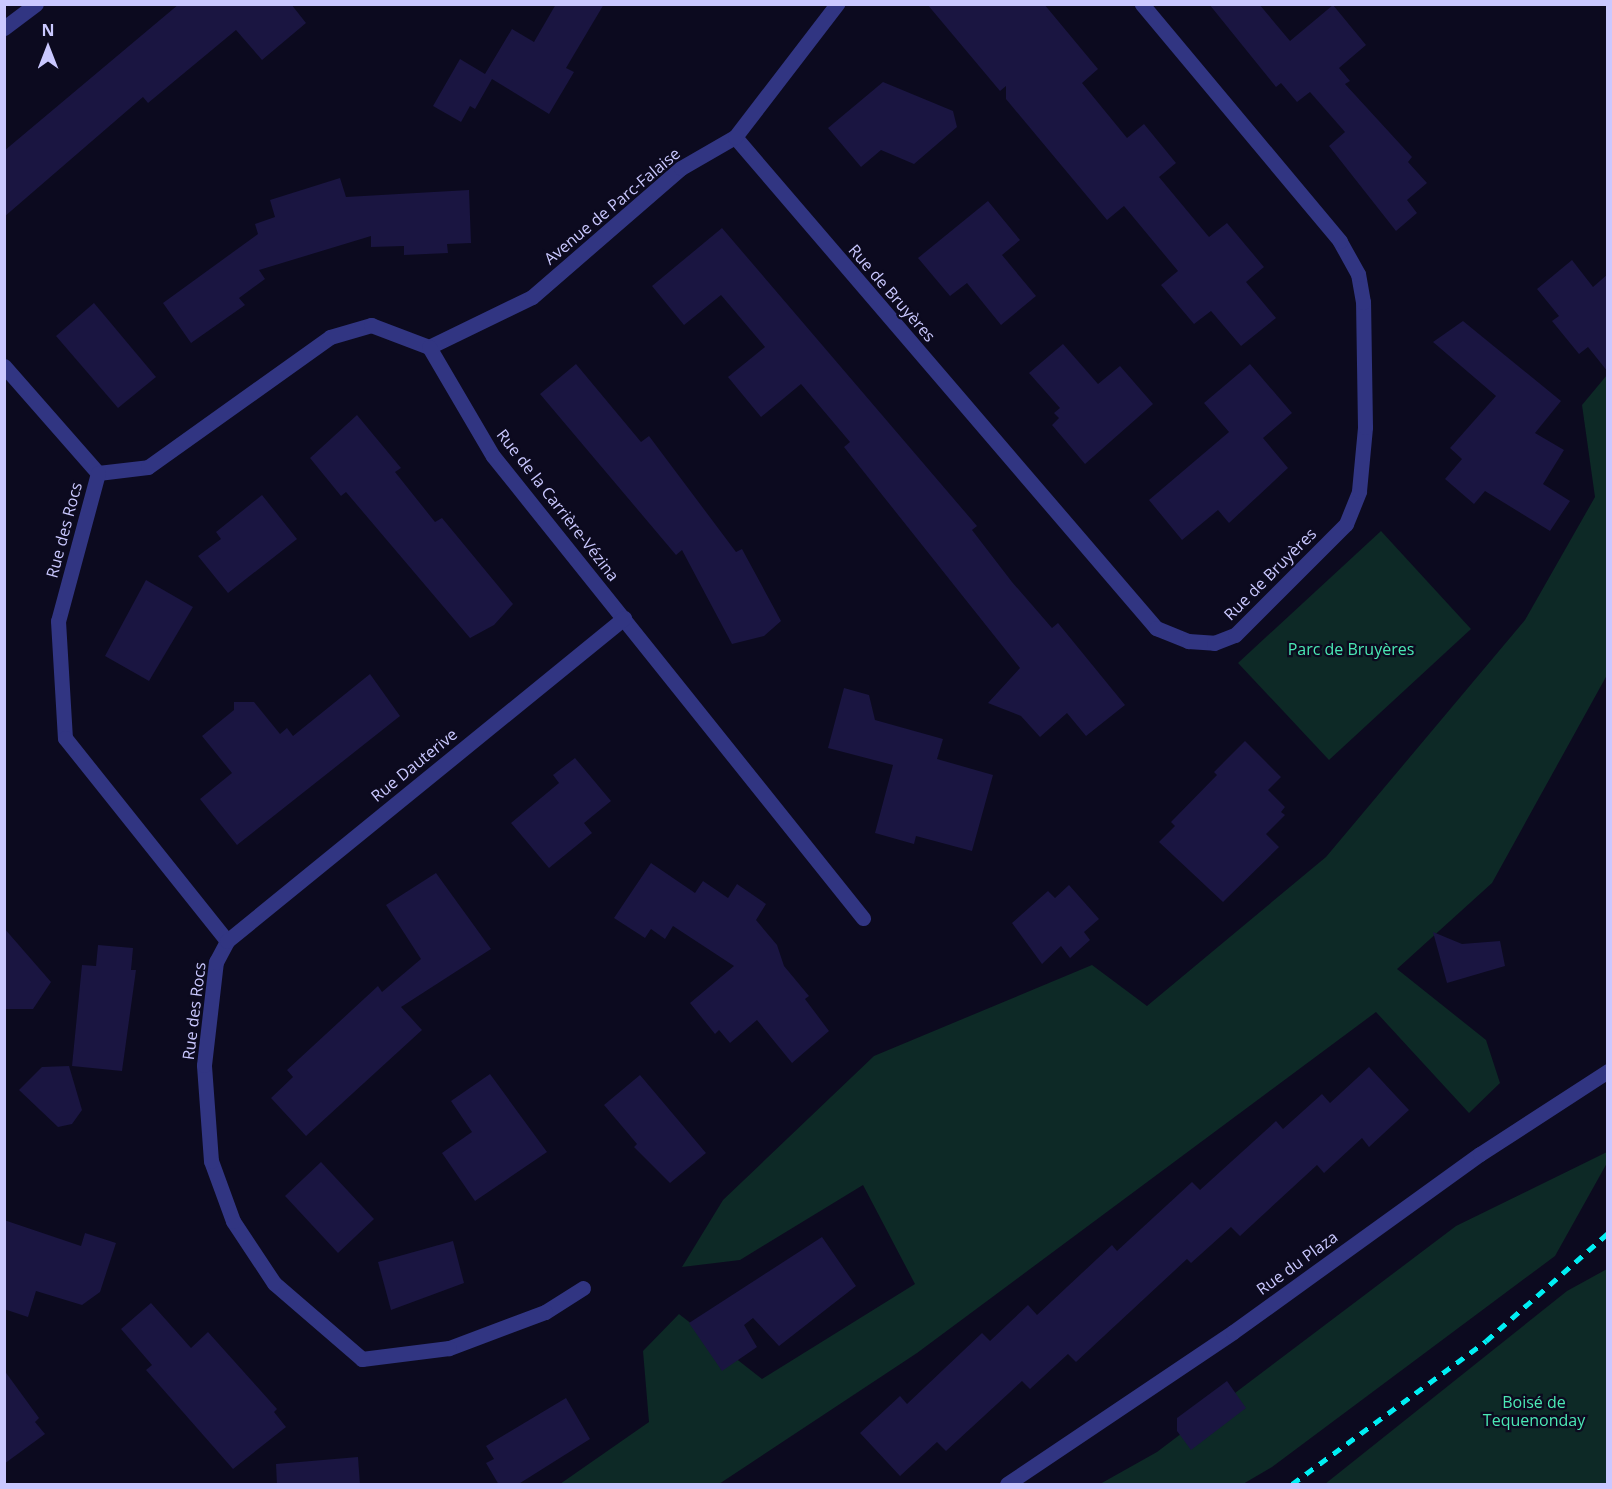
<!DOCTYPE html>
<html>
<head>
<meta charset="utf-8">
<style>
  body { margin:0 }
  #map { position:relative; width:1612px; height:1489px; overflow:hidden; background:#0c0a1f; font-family:"Open Sans",sans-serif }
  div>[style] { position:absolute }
  .green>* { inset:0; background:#0d2926 }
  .building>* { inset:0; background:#1a1541 }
  .minor>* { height:15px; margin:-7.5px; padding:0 7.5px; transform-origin:7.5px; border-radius:7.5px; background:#313582 }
  .rail>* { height:4.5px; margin-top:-2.25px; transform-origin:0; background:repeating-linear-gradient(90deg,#00eff3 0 9px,transparent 0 17px) }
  span { translate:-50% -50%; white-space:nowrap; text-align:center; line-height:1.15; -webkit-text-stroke:4.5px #0c0a1f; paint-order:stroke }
  .street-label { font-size:16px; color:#cac8ff }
  .park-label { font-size:16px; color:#4be8b4 }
  .frame { position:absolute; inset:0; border:6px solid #cac8ff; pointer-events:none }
  .north { position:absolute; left:18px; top:18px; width:60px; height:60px; -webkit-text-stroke:4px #0c0a1f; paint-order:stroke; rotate:0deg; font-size:16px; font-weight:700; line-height:24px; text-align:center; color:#cac8ff }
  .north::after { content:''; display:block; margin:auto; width:21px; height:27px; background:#cac8ff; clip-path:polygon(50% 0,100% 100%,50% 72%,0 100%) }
</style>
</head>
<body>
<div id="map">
  <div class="green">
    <i style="clip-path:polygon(1607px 375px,1607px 675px,1492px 883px,1397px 969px,1486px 1040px,1500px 1083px,1469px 1113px,1376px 1012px,917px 1353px,719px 1484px,560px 1484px,649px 1422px,643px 1351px,679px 1314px,762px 1379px,915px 1284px,863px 1185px,740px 1260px,682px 1267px,723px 1200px,874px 1056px,1092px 965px,1147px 1006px,1326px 857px,1525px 620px,1595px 497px,1582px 405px)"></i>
    <i style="clip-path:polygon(1381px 531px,1471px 629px,1329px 760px,1238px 663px)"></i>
    <i style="clip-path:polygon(1607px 1152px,1607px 1163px,1555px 1256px,1272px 1467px,1243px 1484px,1100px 1484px,1157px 1452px,1456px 1226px)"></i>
    <i style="clip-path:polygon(1607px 1269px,1607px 1484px,1325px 1484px,1567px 1291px)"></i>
  </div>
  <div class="building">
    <i style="clip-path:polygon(179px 4px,291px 4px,306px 23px,262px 60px,236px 30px,148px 103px,143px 97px,4px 217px,4px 151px)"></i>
    <i style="clip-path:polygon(556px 4px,604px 4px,566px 68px,574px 72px,549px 114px,492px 79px,475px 109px,470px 106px,461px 122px,433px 106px,460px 59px,485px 74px,512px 29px,534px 42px)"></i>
    <i style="clip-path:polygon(927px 4px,1044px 4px,1098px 69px,1082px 83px,1127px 138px,1144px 124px,1176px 163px,1159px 177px,1209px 237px,1227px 223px,1264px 267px,1246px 282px,1276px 318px,1241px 346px,1211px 311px,1194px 324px,1161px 285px,1178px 271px,1124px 206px,1107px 220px,1006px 99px,1006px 86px,1000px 91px)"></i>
    <i style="clip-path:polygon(1209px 4px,1259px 4px,1290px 41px,1333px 5px,1366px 45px,1339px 68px,1350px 81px,1345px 84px,1412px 157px,1408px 162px,1427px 183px,1407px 200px,1417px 213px,1396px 231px,1329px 146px,1345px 132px,1310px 92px,1297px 102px,1281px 83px,1276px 87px)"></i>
    <i style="clip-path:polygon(883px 82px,953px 111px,957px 127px,914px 164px,881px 150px,861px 167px,828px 128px)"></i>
    <i style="clip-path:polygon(340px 178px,346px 197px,469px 190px,471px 243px,447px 244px,448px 253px,404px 255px,404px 246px,371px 247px,371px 236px,259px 270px,265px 279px,239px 298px,245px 305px,191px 343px,163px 303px,258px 234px,255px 224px,275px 217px,270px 200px)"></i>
    <i style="clip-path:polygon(988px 201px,1020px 240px,1002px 255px,1036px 296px,1001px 325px,967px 283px,950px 296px,918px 258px)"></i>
    <i style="clip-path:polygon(722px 228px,977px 526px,972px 530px,1012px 582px,1052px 628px,1058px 623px,1125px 705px,1086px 736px,1067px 713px,1040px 737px,1021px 716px,988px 703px,1020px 668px,844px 447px,850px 442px,801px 384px,761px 417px,728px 377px,765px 347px,721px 295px,684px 325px,652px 286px)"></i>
    <i style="clip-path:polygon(1572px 260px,1593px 287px,1608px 274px,1608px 372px,1588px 347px,1579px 354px,1552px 321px,1559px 316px,1537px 289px)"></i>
    <i style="clip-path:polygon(94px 303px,156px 377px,118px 408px,56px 336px)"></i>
    <i style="clip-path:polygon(1463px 321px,1561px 401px,1535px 433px,1564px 450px,1543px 484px,1570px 501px,1550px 531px,1485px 491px,1474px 504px,1445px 479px,1462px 459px,1450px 448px,1496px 396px,1433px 342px)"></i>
    <i style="clip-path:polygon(1063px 344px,1098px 384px,1120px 366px,1153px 404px,1085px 464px,1052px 425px,1059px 418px,1054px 413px,1060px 408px,1029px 373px)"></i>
    <i style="clip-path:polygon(576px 364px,641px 442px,649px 436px,736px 552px,742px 549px,781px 621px,764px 636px,732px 644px,682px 550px,676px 555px,540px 394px)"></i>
    <i style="clip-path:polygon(1250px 364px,1292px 413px,1263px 438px,1288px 468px,1229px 523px,1218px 510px,1182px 540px,1149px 500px,1229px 432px,1204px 403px)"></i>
    <i style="clip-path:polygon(357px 415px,401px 468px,395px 472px,435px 522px,442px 518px,513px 604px,494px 625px,470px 638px,346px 492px,341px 496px,310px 458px)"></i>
    <i style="clip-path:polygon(262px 495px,297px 539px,228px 593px,198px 556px,221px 539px,216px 532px)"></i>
    <i style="clip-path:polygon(146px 580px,193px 607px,149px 681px,105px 656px)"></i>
    <i style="clip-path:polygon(370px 674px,400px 716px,237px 845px,200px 799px,232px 773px,202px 736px,234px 710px,234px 702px,254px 702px,280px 734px,287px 728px,293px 736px)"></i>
    <i style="clip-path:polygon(844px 688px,869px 695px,875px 720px,943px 739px,937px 759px,993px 775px,972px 851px,916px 836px,914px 844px,875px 833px,893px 765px,828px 748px)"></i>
    <i style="clip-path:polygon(1245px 741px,1281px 777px,1268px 790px,1285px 807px,1281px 812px,1285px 815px,1266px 834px,1279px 847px,1223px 902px,1159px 842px,1175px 826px,1171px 822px,1217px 775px,1214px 772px)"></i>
    <i style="clip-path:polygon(575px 758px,611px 801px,584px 823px,592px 833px,549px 868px,511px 823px,559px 783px,553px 775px)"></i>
    <i style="clip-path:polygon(651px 863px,695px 893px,703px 881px,728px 898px,737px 884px,766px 904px,756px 920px,777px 945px,784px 966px,809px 996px,805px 999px,829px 1031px,792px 1063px,757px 1020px,730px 1043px,719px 1030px,715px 1034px,690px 1003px,734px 966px,673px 926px,665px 939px,651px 929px,645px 938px,614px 918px)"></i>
    <i style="clip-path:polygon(436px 873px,491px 949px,401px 1007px,422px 1030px,306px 1136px,271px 1098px,293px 1077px,287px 1070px,378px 986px,382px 992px,421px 959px,386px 905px)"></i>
    <i style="clip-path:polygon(1069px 885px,1099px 919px,1084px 932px,1090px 940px,1070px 958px,1061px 946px,1042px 964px,1012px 923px,1048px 891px,1055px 898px)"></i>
    <i style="clip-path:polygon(4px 928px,51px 982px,33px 1009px,4px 1009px)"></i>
    <i style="clip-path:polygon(1433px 932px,1462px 944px,1500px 941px,1505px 966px,1447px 983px)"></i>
    <i style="clip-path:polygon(98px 945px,133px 948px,131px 970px,136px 970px,122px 1071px,72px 1066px,82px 965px,96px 966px)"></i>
    <i style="clip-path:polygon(69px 1066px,82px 1110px,72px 1124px,58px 1127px,19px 1090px,42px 1067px)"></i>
    <i style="clip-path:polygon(1369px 1067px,1409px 1110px,1369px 1147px,1362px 1138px,1324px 1173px,1317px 1165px,1240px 1236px,1231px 1227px,1191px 1263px,1187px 1259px,1076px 1362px,1068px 1354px,1030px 1389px,1022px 1381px,946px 1451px,937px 1442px,900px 1476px,860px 1433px,900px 1396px,907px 1404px,982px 1333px,990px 1341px,1028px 1305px,1037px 1315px,1112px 1245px,1117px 1251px,1192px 1182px,1200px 1190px,1276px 1121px,1283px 1129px,1322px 1094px,1330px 1103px)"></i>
    <i style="clip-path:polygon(490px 1074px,547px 1152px,475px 1201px,442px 1153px,472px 1132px,451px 1101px)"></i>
    <i style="clip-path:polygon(640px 1075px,706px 1153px,670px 1183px,634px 1147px,637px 1144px,604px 1105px)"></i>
    <i style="clip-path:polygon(321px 1162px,374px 1219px,338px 1253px,285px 1196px)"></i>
    <i style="clip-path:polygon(4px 1220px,81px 1246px,85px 1233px,116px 1243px,100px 1292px,82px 1305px,36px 1291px,28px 1317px,4px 1309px)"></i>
    <i style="clip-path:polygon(822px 1237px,856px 1286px,779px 1346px,753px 1318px,744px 1325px,757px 1347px,722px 1371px,689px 1323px)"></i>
    <i style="clip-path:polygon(453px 1241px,464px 1283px,391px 1310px,378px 1262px)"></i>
    <i style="clip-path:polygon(151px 1303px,191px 1348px,208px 1332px,277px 1409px,274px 1412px,286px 1427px,233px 1469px,146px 1370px,152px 1365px,121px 1329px)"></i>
    <i style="clip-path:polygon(4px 1370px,39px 1418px,35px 1422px,45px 1434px,4px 1464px)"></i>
    <i style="clip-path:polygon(1227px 1381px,1246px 1408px,1191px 1450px,1177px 1431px,1177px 1418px)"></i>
    <i style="clip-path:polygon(566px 1398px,590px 1439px,517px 1485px,499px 1485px,486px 1463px,494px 1459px,486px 1446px)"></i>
    <i style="clip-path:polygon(358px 1457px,360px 1485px,277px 1485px,276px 1464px)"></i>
  </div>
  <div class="minor">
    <i style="left:4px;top:28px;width:40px;rotate:-37deg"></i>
    <i style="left:735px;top:137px;width:647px;rotate:49.39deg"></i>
    <i style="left:1156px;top:628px;width:35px;rotate:22deg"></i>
    <i style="left:1188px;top:641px;width:26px;rotate:4deg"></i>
    <i style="left:1214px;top:643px;width:22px;rotate:-21deg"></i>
    <i style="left:1235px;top:635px;width:157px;rotate:-45deg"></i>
    <i style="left:1346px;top:524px;width:35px;rotate:-68deg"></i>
    <i style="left:1359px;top:491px;width:64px;rotate:-84.6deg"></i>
    <i style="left:1365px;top:427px;width:125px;rotate:-90.9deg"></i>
    <i style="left:1363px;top:302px;width:28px;rotate:-100deg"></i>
    <i style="left:1358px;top:274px;width:38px;rotate:-119deg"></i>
    <i style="left:1340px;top:241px;width:309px;rotate:-129.9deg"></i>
    <i style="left:429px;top:347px;width:114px;rotate:-25.9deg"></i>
    <i style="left:532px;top:297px;width:197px;rotate:-40.9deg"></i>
    <i style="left:681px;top:168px;width:62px;rotate:-29.9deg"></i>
    <i style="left:735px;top:137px;width:168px;rotate:-52.5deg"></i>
    <i style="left:4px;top:366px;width:142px;rotate:48.7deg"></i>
    <i style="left:98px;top:473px;width:50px;rotate:-6.8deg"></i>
    <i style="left:148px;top:467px;width:224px;rotate:-35.5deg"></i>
    <i style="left:330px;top:337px;width:43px;rotate:-16.3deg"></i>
    <i style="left:371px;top:325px;width:62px;rotate:20.8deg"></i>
    <i style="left:429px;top:347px;width:126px;rotate:59.6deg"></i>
    <i style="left:493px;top:456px;width:592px;rotate:51.31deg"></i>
    <i style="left:98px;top:473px;width:153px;rotate:105.1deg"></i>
    <i style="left:58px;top:621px;width:117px;rotate:86.6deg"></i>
    <i style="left:65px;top:738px;width:260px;rotate:51.4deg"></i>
    <i style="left:583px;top:1288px;width:45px;rotate:147.7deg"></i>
    <i style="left:545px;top:1312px;width:103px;rotate:159.4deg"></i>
    <i style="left:449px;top:1348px;width:88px;rotate:172.8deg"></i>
    <i style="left:362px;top:1359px;width:116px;rotate:-139.2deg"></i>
    <i style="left:274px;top:1283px;width:74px;rotate:-123.5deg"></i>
    <i style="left:233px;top:1221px;width:64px;rotate:-110.1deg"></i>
    <i style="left:211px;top:1161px;width:96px;rotate:-94.2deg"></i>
    <i style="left:204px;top:1065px;width:104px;rotate:-83.4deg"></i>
    <i style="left:216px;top:962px;width:24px;rotate:-62deg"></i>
    <i style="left:227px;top:941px;width:512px;rotate:-39.13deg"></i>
    <i style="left:1007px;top:1484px;width:272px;rotate:-33.9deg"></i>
    <i style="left:1233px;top:1332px;width:304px;rotate:-35.8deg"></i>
    <i style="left:1480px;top:1154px;width:153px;rotate:-33deg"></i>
  </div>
  <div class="rail">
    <i style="left:1292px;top:1484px;width:241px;rotate:-36.4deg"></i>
    <i style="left:1486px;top:1341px;width:163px;rotate:-41.5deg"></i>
  </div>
  <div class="street-label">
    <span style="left:612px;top:206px;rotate:-40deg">Avenue de Parc-Falaise</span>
    <span style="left:892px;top:293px;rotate:49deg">Rue de Bruyères</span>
    <span style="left:558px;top:505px;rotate:52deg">Rue de la Carrière-Vézina</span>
    <span style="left:64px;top:530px;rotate:-75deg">Rue des Rocs</span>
    <span style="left:1270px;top:574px;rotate:-45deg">Rue de Bruyères</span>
    <span style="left:414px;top:765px;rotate:-39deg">Rue Dauterive</span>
    <span style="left:194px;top:1011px;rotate:-83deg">Rue des Rocs</span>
    <span style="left:1297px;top:1263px;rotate:-36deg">Rue du Plaza</span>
  </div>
  <div class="park-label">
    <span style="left:1351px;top:649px">Parc de Bruyères</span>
    <span style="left:1534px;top:1411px">Boisé de<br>Tequenonday</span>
  </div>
  <div class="frame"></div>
  <div class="north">N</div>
</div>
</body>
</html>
